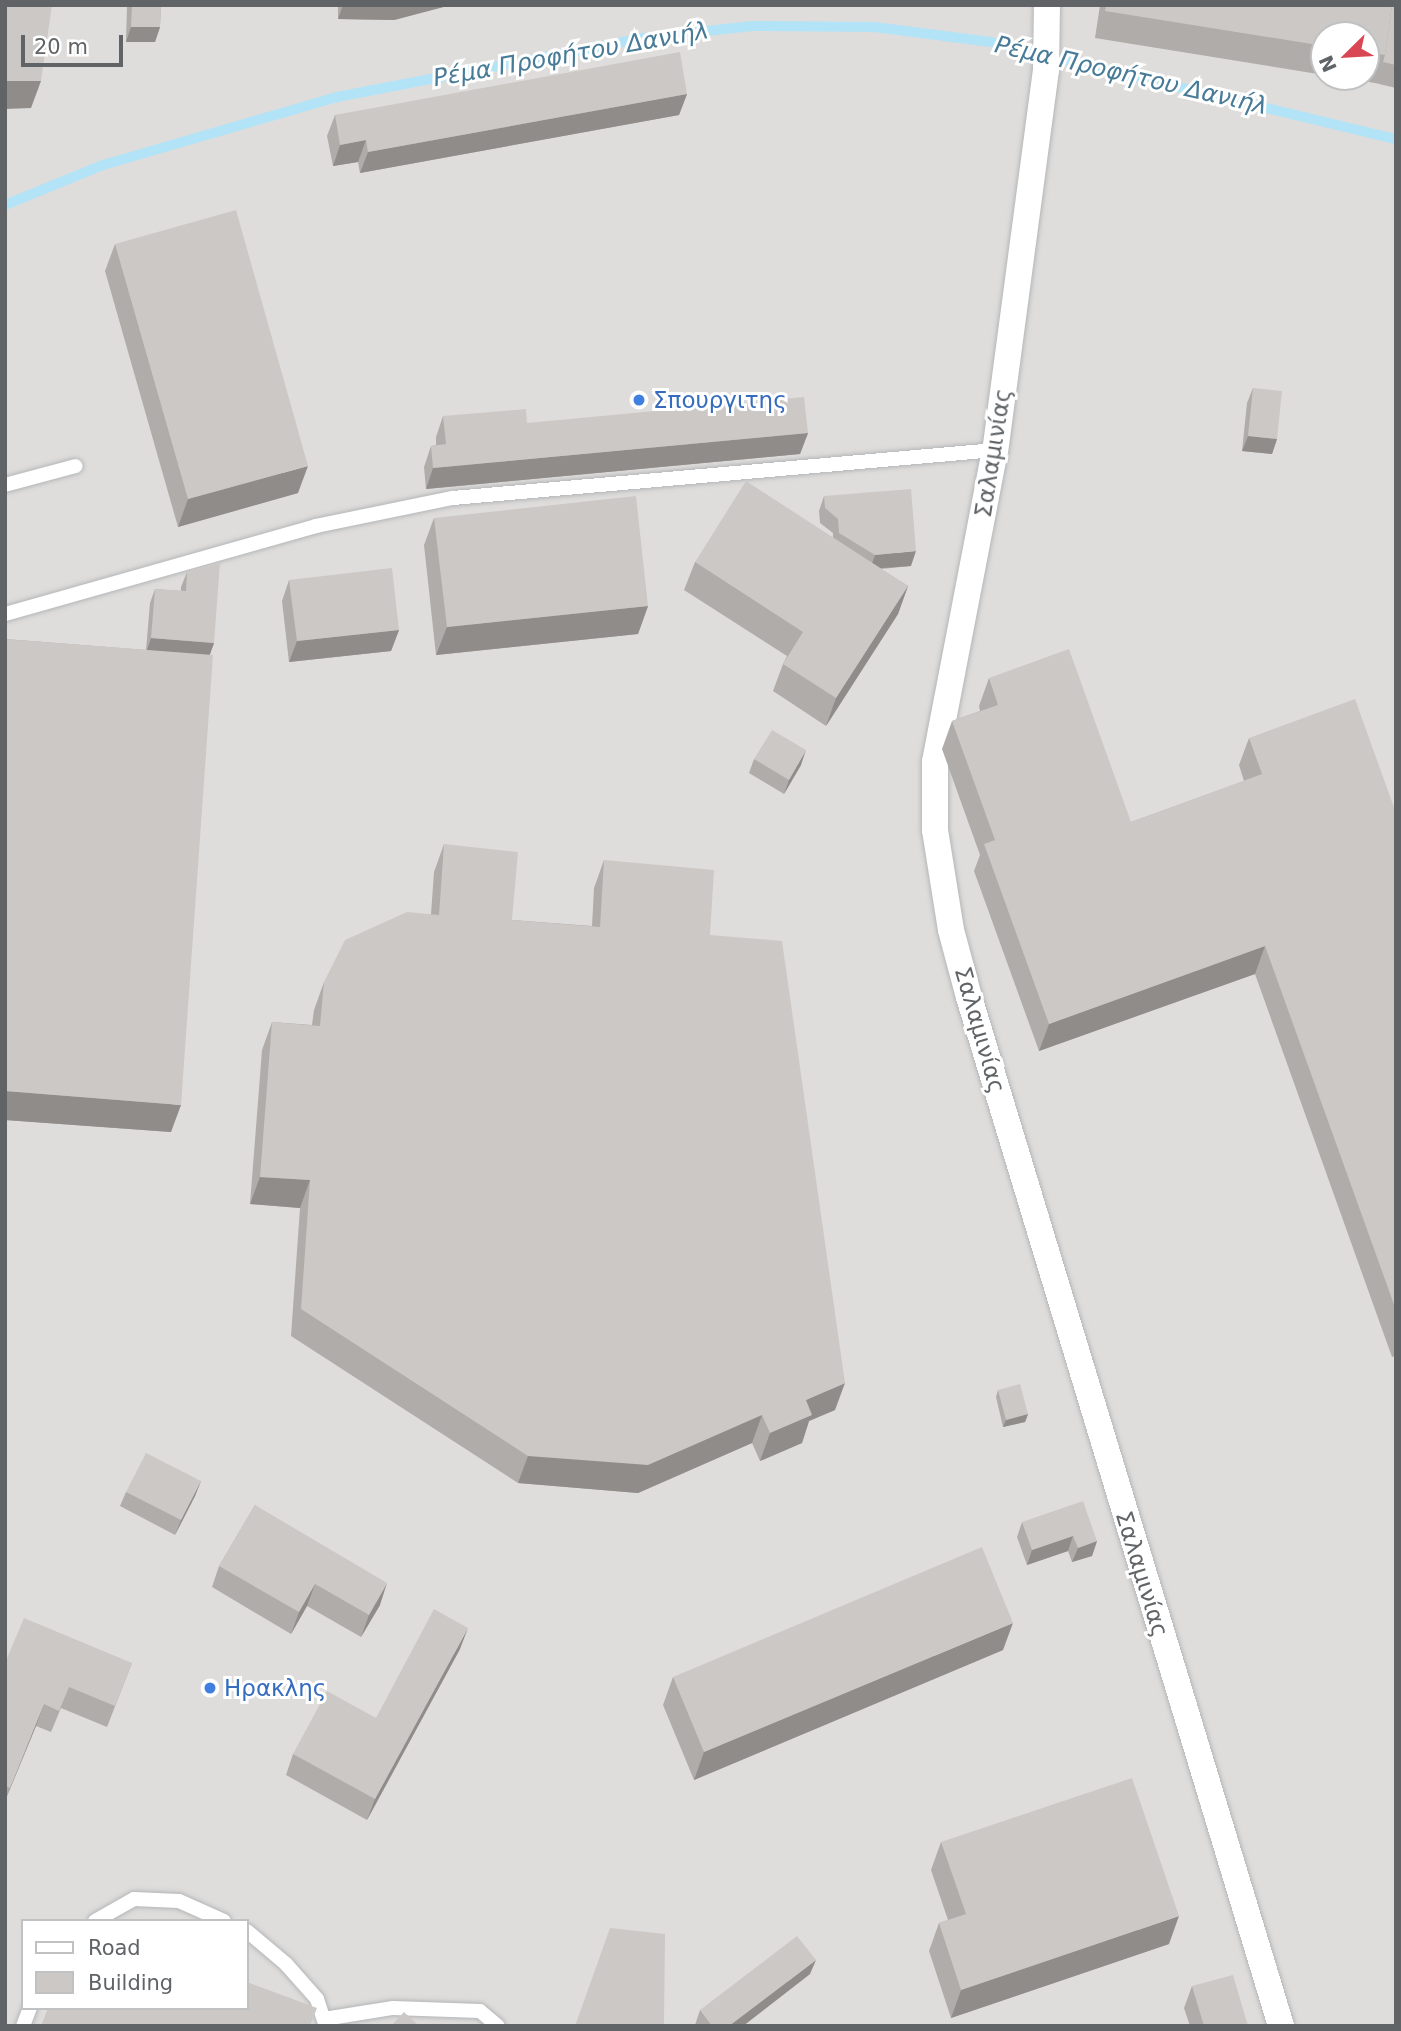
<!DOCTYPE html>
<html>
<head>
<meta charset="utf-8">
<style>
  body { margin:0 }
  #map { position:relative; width:1401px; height:2031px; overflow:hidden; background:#f0ede9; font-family:"DejaVu Sans",sans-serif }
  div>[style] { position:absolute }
  .industrial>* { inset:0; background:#dfdddb }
  .stream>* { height:10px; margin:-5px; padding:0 5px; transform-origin:5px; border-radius:5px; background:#b3e3f6 }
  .roads { filter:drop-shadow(0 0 2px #b4b6b9) drop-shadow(0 0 2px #b4b6b9) }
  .lane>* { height:14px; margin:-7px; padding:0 7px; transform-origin:7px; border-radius:7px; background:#fff }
  .street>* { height:26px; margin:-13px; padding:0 13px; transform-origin:13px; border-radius:13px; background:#fff }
  .wall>* { inset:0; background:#afaca9 }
  .shaded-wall>* { inset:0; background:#8f8c8a }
  .building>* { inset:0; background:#ccc8c5 }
  .dots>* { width:19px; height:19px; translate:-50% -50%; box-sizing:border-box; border:4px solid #fff; border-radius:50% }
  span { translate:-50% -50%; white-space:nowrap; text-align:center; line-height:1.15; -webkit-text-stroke:6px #fff; paint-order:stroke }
  .shop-label { font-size:23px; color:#366cbe }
  .left { translate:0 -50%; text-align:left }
  .street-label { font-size:23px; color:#606467 }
  .water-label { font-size:24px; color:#487b97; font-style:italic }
  .frame { position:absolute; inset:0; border:7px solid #606467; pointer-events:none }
  .legend { position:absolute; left:21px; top:1919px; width:228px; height:91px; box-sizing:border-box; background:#fff; border:2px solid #bfc1c2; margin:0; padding:9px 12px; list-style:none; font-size:21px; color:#606467 }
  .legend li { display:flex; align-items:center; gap:14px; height:35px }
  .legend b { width:35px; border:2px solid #bfc1c2 }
  .north { position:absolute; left:1310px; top:21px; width:70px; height:70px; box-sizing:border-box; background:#fff; border:2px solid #bfc1c2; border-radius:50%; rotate:246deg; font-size:19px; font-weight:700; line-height:28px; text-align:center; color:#606467 }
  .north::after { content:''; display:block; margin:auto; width:24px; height:32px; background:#d84753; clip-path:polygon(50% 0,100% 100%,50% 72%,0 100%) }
  .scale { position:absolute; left:21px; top:35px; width:102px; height:32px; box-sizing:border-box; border:4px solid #606467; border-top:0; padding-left:9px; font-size:21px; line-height:24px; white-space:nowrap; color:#606467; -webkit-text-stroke:5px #fff; paint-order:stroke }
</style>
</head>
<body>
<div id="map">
  <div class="industrial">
    <i style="clip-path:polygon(evenodd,5px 5px,1396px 5px,1396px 2026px,5px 2026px,5px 5px,1324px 35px,1366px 35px,1366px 77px,1324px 77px,1324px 35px,5px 5px,23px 1921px,247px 1921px,247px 2008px,23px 2008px,23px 1921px)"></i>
  </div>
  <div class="stream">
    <i style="left:5px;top:205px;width:106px;rotate:-22.2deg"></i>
    <i style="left:103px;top:165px;width:244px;rotate:-16.2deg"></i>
    <i style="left:337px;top:97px;width:312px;rotate:-10.9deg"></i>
    <i style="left:643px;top:38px;width:110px;rotate:-6.3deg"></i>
    <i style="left:752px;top:26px;width:122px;rotate:0.5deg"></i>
    <i style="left:874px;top:27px;width:118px;rotate:7.3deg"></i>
    <i style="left:991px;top:42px;width:416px;rotate:13.5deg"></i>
  </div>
  <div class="roads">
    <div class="lane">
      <i style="left:5px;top:485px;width:73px;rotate:-15deg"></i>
      <i style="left:5px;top:614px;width:323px;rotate:-15.8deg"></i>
      <i style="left:316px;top:526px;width:140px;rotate:-11.6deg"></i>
      <i style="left:453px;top:498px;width:544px;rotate:-5.06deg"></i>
      <i style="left:95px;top:1921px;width:45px;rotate:-29.4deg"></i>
      <i style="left:134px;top:1899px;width:45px;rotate:2.5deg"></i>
      <i style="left:179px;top:1901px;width:49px;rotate:24deg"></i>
      <i style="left:247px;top:1931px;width:51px;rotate:40.2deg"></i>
      <i style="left:286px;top:1964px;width:47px;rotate:48.5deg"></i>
      <i style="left:317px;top:1999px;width:28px;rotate:72deg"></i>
      <i style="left:324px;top:2019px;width:70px;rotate:-9.1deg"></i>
      <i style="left:393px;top:2008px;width:87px;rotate:2deg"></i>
      <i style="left:480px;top:2011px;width:23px;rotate:40deg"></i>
      <i style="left:23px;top:2026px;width:19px;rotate:-69deg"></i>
    </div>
    <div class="street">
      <i style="left:1047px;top:5px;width:65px;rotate:90.9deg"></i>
      <i style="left:1046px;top:70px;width:383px;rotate:97.6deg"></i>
      <i style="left:995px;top:450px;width:318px;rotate:100.9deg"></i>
      <i style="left:935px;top:762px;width:68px;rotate:90deg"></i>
      <i style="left:935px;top:830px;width:101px;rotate:80.9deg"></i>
      <i style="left:951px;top:930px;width:69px;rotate:75deg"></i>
      <i style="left:969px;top:997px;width:1075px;rotate:73.13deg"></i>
    </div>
  </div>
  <div class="wall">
    <i style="clip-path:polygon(127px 5px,161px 5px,160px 27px,155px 42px,126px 42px)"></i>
    <i style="clip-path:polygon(338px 5px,451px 5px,394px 20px,338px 19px)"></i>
    <i style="clip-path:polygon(1100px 5px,1396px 5px,1396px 88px,1375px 83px,1338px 77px,1366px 77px,1366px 35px,1324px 35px,1324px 75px,1095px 38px)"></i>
    <i style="clip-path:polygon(687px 94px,679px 115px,360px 173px,358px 162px,333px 166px,327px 136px,335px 115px)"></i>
    <i style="clip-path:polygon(115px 244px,298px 493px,178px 527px,105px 271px)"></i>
    <i style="clip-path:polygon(1253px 388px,1277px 439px,1272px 454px,1242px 451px,1247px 403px)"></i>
    <i style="clip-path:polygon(443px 416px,527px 423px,808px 433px,800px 454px,426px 489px,424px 467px,431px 446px,436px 445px,436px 437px)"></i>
    <i style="clip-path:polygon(824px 496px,911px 566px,881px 569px,908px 586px,898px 614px,826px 726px,773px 691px,783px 664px,787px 656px,684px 590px,695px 562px,833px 538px,833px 533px,820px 523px,819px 511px)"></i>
    <i style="clip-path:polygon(434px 518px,648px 606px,638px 634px,436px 655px,424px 545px)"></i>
    <i style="clip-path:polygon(187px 572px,214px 643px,210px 654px,171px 1132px,5px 1120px,5px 639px,146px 650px,150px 603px,155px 589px,181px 591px,181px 587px)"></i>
    <i style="clip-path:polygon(289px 580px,399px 630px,391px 651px,289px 662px,282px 601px)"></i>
    <i style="clip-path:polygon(989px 678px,1131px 822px,1244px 781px,1239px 765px,1249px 738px,1396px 813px,1396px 1356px,1392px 1357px,1255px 974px,1039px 1051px,974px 871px,980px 855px,942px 749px,952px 721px,980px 711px,979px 706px)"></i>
    <i style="clip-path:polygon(754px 759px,801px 765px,784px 794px,749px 773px)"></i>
    <i style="clip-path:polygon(444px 844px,512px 920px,592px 926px,594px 888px,604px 860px,710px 935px,835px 1410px,809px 1421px,802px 1443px,760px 1461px,752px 1443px,638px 1493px,518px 1483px,291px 1336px,300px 1208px,250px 1204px,262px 1050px,272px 1022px,312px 1025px,314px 1010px,324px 982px,431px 914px,434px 872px)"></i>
    <i style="clip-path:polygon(998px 1390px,1028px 1414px,1025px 1422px,1003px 1427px,996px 1397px)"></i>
    <i style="clip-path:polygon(201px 1481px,195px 1496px,175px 1535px,120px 1506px,126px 1492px)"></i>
    <i style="clip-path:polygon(255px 1505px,380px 1605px,361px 1637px,307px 1606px,291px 1634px,212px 1587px,219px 1566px)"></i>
    <i style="clip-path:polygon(1022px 1522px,1097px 1541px,1092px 1556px,1072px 1562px,1068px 1551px,1027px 1565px,1017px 1537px)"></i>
    <i style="clip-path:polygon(460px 1649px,367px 1820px,286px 1775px,293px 1754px,376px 1718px)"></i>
    <i style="clip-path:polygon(1003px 1650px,694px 1780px,663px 1705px,673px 1677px)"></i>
    <i style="clip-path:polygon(5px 1663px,132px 1663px,107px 1727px,61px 1708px,51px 1732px,36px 1726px,5px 1801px)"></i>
    <i style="clip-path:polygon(941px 1842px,1169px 1944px,951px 2018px,929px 1951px,939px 1923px,948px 1920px,931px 1870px)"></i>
    <i style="clip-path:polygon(810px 1974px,743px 2026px,695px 2025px,700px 2010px)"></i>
    <i style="clip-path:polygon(1192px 1986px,1248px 2026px,1190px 2026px,1184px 2008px)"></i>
  </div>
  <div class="shaded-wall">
    <i style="clip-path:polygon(343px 5px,451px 5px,394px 20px,338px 19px)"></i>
    <i style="clip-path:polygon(131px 27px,160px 27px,155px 42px,126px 42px)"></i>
    <i style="clip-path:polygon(5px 81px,41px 81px,31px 108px,5px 109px)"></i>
    <i style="clip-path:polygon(687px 94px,679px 115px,360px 173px,368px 152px)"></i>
    <i style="clip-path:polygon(366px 140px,358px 162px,333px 166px,340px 145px)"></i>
    <i style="clip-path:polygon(808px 433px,800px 454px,426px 489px,433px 468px)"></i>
    <i style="clip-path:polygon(1248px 436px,1277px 439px,1272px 454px,1242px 451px)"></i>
    <i style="clip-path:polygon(308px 466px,298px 493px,178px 527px,188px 499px)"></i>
    <i style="clip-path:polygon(916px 551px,911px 566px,870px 569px,875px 555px)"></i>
    <i style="clip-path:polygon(908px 586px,898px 614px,826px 726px,836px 698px)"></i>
    <i style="clip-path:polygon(648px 606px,638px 634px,436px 655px,447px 627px)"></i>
    <i style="clip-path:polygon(399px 630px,391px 651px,289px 662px,297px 641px)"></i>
    <i style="clip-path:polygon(151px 638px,214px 643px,209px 657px,146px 653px)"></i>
    <i style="clip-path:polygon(806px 750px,801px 765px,784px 794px,789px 780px)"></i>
    <i style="clip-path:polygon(1265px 946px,1255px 974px,1039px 1051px,1049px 1024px)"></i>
    <i style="clip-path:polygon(5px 1091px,181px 1105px,171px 1132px,5px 1120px)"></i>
    <i style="clip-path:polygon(260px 1177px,310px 1180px,300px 1208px,250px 1204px)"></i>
    <i style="clip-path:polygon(845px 1383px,835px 1410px,809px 1421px,802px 1443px,760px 1461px,770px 1433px,806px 1400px)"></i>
    <i style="clip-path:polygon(1028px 1414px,1025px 1422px,1003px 1427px,1006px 1420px)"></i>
    <i style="clip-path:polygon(762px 1415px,752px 1443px,638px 1493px,518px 1483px,528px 1456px)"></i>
    <i style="clip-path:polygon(201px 1481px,195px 1496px,175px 1535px,181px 1520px)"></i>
    <i style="clip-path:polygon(1073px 1536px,1068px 1551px,1027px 1565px,1032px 1550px)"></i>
    <i style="clip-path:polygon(1097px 1541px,1092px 1556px,1072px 1562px,1078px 1548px)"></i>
    <i style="clip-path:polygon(387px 1583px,380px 1605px,361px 1637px,369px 1615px)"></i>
    <i style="clip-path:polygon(315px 1584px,307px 1606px,291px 1634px,299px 1612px)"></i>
    <i style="clip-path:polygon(1013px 1623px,1003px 1650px,694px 1780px,704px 1752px)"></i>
    <i style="clip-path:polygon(468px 1628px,460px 1649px,367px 1820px,375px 1799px)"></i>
    <i style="clip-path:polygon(44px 1704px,36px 1726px,5px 1801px,10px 1788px)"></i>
    <i style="clip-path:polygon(1179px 1916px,1169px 1944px,951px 2018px,961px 1990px)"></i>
    <i style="clip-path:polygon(816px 1960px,810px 1974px,743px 2026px,729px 2026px)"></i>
  </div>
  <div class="building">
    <i style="clip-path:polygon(5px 5px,52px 5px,41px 81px,5px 81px)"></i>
    <i style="clip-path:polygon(132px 5px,161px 5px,160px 27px,131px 27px)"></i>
    <i style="clip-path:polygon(1106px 5px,1392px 5px,1385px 55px,1366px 52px,1366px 35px,1324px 35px,1324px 46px,1105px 11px)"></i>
    <i style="clip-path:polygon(1392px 5px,1396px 5px,1396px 65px,1383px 62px,1385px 55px)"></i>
    <i style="clip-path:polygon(680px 52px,687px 94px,368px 152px,366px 140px,340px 145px,335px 115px)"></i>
    <i style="clip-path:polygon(236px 210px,308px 466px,188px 499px,115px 244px)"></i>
    <i style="clip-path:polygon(1253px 388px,1282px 391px,1277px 439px,1248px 436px)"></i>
    <i style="clip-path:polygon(804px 397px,808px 433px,433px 468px,431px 446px,446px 444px,443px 416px,526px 409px,527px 423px)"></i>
    <i style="clip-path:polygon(746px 481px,908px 586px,836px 698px,783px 664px,803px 632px,695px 562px)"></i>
    <i style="clip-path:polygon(911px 489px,916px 551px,875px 555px,839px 533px,838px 519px,825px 508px,824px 496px)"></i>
    <i style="clip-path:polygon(636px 496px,648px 606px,447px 627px,434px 518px)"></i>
    <i style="clip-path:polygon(220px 563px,214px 643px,151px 638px,155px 589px,186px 591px,187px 572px)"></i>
    <i style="clip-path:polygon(392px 568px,399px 630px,297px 641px,289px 580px)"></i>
    <i style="clip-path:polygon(5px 639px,213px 655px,181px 1105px,5px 1091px)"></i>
    <i style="clip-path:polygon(1069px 649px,1131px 822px,1262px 774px,1249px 738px,1355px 699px,1396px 813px,1396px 1310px,1265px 946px,1049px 1024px,984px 844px,995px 840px,952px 721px,998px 705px,989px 678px)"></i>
    <i style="clip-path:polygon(772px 730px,806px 750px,789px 780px,754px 759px)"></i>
    <i style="clip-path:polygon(444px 844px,518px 852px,512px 920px,600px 927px,604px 860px,714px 870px,710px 935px,782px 941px,845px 1383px,806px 1400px,812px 1415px,770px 1433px,762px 1415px,648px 1465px,528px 1456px,301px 1309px,310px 1180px,260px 1177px,272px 1022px,320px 1026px,324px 982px,345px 940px,407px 912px,439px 915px)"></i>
    <i style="clip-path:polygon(1020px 1384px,1028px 1414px,1006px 1420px,998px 1390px)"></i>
    <i style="clip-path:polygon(146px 1453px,201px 1481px,181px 1520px,126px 1492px)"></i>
    <i style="clip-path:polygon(1083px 1501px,1097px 1541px,1078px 1548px,1073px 1536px,1032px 1550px,1022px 1522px)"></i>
    <i style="clip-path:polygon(255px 1505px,387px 1583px,369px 1615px,315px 1584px,299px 1612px,219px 1566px)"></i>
    <i style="clip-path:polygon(982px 1547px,1013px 1623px,704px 1752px,673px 1677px)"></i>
    <i style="clip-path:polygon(434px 1609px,468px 1628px,375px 1799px,293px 1754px,327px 1691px,376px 1718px)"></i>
    <i style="clip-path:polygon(24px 1618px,132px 1663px,115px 1706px,69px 1687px,59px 1711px,44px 1704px,10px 1788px,5px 1786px,5px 1663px)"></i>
    <i style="clip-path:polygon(1132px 1778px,1179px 1916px,961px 1990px,939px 1923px,966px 1914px,941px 1842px)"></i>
    <i style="clip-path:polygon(610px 1928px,665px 1934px,664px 2026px,575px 2026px)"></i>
    <i style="clip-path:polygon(797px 1936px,816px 1960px,729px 2026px,712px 2026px,700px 2010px)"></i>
    <i style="clip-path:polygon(1233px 1975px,1248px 2026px,1204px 2026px,1192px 1986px)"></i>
    <i style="clip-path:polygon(247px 1982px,317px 2008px,310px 2026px,41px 2026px,48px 2008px,247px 2008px)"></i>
    <i style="clip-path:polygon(404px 2012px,419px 2026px,391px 2026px)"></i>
  </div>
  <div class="dots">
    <i style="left:639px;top:400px;background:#3f7fe0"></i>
    <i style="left:210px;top:1688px;background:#3f7fe0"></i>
  </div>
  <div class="shop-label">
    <span class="left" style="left:653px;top:400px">Σπουργιτης</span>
    <span class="left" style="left:224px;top:1688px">Ηρακλης</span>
  </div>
  <div class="street-label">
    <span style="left:993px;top:453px;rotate:-81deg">Σαλαμινίας</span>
    <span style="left:980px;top:1030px;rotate:74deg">Σαλαμινίας</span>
    <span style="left:1142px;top:1574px;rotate:73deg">Σαλαμινίας</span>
  </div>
  <div class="water-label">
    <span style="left:571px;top:55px;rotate:-10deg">Ρέμα Προφήτου Δανιήλ</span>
    <span style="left:1131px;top:76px;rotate:13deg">Ρέμα Προφήτου Δανιήλ</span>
  </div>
  <div class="frame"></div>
  <ul class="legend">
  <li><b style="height:9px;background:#fff"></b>Road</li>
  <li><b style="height:19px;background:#ccc8c5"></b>Building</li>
  </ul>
  <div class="north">N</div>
  <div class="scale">20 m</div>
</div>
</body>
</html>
